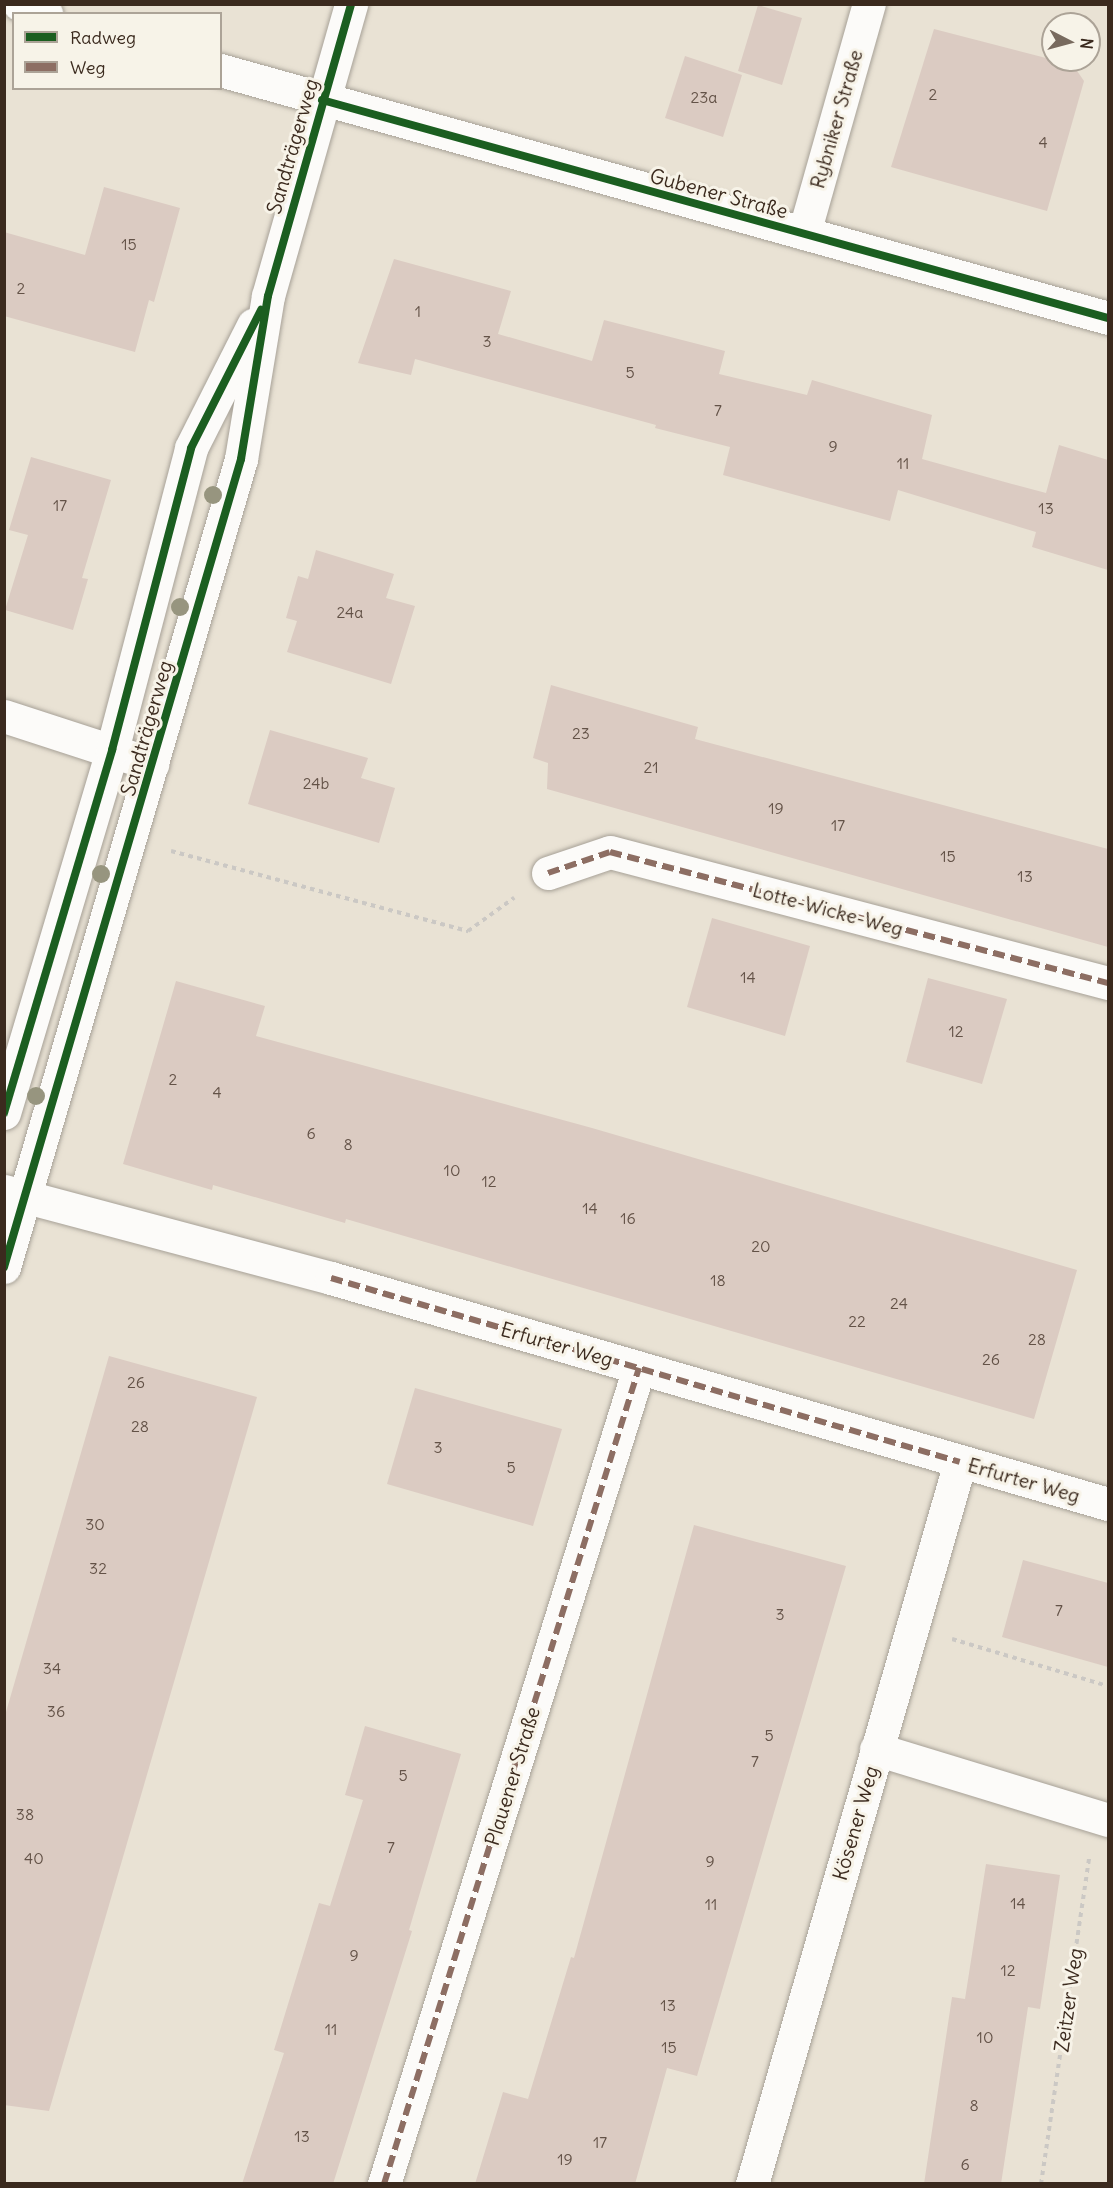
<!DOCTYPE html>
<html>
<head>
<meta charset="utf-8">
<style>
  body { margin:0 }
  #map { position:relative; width:1113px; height:2188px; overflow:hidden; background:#e9e2d4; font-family:Delius,sans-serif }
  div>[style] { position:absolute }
  .building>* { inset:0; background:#dbcbc2 }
  .path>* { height:4px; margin-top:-2px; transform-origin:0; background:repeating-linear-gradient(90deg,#cbc8c4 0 4.5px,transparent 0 9px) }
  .roads { filter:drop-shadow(0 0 2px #a7a197) drop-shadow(0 0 2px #a7a197) }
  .street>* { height:33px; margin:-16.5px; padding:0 16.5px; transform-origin:16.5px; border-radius:16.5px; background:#fcfbf9 }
  .secondary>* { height:33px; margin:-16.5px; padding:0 16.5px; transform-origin:16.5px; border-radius:16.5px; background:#fcfbf9 }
  .quiet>* { height:6px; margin-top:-3px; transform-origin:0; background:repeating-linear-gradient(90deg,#8d6e63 0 12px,transparent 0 18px) }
  .cycleway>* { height:8px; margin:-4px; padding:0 4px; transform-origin:4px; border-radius:4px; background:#1b5e20 }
  .trees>* { width:18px; height:18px; margin:-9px; border-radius:50%; background:#97957f }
  span { translate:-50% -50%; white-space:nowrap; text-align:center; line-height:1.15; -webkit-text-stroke:6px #f7f3e8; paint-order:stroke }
  .number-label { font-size:16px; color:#635247 }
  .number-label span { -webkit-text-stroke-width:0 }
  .street-label { font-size:20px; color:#3b2a1e }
  .frame { position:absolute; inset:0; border:6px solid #3b2a1e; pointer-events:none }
  .legend { position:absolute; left:12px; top:12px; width:210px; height:78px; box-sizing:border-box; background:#f7f3e8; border:2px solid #aca397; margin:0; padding:8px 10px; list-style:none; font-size:18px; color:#3b2a1e }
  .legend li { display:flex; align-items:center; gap:12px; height:30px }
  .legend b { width:30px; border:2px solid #aca397 }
  .north { position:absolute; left:1041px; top:12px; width:60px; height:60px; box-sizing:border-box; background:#f7f3e8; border:2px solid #aca397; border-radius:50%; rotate:96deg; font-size:16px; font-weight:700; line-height:24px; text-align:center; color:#3b2a1e }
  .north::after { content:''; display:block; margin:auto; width:21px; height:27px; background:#786a5e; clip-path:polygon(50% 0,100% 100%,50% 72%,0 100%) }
</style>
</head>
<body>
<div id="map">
  <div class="building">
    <i style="clip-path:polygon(758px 5px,802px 18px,782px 85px,738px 71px)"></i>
    <i style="clip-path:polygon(934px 29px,1073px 65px,1084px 81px,1047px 211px,891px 167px)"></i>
    <i style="clip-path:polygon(685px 56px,742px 75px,723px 137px,665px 118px)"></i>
    <i style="clip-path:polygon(104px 187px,180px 208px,154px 302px,149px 300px,135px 352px,4px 316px,4px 232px,85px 255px)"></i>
    <i style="clip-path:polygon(394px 259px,511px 291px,498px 334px,592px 361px,604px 320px,725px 351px,719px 374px,807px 395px,812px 380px,932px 415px,922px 459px,1012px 484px,1046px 493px,1059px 445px,1108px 460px,1108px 570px,1032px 547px,1036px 532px,898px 490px,890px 521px,723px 475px,730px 447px,655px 428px,656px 425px,415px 359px,411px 375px,358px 363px)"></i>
    <i style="clip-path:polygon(31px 457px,111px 480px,82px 578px,88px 579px,73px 630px,5px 610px,28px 535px,9px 530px)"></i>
    <i style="clip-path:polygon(316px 550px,394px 574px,386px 598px,415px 606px,391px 684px,287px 652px,297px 621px,286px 618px,298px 576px,308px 579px)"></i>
    <i style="clip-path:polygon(551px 685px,698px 727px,695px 739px,1108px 849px,1108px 947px,547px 789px,548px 763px,533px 758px)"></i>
    <i style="clip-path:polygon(270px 730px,368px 758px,361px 778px,395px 788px,379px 843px,248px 804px)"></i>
    <i style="clip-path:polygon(712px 918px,810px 946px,785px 1036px,687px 1007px)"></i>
    <i style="clip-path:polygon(928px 978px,1007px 999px,982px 1084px,906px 1062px)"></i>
    <i style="clip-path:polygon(176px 981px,265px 1006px,256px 1036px,592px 1128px,1077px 1270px,1034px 1419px,346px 1219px,345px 1223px,213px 1185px,212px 1190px,123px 1164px)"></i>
    <i style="clip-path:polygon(109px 1356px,257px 1397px,49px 2111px,4px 2105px,4px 1719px)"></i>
    <i style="clip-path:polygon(415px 1388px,562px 1429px,533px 1526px,387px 1484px)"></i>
    <i style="clip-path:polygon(694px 1525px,846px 1566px,697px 2076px,667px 2068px,635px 2184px,475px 2184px,503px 2092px,528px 2099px,571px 1957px,574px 1958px)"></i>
    <i style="clip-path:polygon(1023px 1560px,1108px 1583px,1108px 1667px,1002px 1637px)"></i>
    <i style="clip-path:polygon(365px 1726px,461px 1754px,409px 1930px,412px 1931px,333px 2184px,242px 2184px,284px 2053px,274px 2050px,319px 1903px,330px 1906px,363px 1800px,345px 1795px)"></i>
    <i style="clip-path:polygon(986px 1864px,1060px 1875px,1040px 2009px,1028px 2007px,1001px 2184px,924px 2184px,952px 1997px,965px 1999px)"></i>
  </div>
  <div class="path">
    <i style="left:171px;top:851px;width:308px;rotate:15.1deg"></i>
    <i style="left:468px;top:931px;width:57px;rotate:-35.7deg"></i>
    <i style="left:952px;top:1639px;width:163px;rotate:16.8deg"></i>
    <i style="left:1041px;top:2184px;width:330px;rotate:-81.6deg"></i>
  </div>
  <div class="roads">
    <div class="street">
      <i style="left:804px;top:233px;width:238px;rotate:-74.2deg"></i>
      <i style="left:4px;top:716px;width:156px;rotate:18deg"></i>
      <i style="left:548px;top:873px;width:65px;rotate:-18.7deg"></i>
      <i style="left:610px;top:852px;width:515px;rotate:14.74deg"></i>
      <i style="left:4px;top:1191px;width:338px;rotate:14.9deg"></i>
      <i style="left:331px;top:1278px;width:809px;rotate:16.22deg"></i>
      <i style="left:876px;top:1749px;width:243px;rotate:17deg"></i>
      <i style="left:384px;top:2184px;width:855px;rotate:-72.65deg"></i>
      <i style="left:752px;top:2184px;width:751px;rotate:-73.93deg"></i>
    </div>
    <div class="secondary">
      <i style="left:19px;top:4px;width:29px;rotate:20deg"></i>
      <i style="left:220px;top:70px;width:922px;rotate:15.6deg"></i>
      <i style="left:4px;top:1113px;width:379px;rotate:-73.4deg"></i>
      <i style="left:112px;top:750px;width:312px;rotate:-75.3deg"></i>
      <i style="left:191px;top:448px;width:138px;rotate:-63.2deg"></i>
      <i style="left:4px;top:1267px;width:842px;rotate:-73.65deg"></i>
      <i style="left:241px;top:459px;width:165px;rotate:-80.6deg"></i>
      <i style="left:268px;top:296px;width:304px;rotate:-74.1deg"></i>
    </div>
  </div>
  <div class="quiet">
    <i style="left:548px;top:873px;width:65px;rotate:-18.7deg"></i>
    <i style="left:610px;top:852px;width:515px;rotate:14.74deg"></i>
    <i style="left:331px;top:1278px;width:655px;rotate:16.31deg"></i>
    <i style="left:384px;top:2184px;width:855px;rotate:-72.65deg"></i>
  </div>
  <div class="cycleway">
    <i style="left:322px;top:100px;width:816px;rotate:15.5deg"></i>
    <i style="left:4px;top:1113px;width:379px;rotate:-73.4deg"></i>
    <i style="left:112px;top:750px;width:312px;rotate:-75.3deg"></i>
    <i style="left:191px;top:448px;width:155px;rotate:-63.1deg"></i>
    <i style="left:4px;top:1267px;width:842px;rotate:-73.65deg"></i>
    <i style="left:241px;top:459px;width:165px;rotate:-80.6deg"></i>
    <i style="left:268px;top:296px;width:304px;rotate:-74.1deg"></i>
  </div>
  <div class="trees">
    <i style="left:213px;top:495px"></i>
    <i style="left:180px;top:607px"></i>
    <i style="left:101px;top:874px"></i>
    <i style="left:36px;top:1096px"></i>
  </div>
  <div class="number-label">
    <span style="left:933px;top:94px">2</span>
    <span style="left:704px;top:97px">23a</span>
    <span style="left:1043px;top:142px">4</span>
    <span style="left:129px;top:244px">15</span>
    <span style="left:21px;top:288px">2</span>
    <span style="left:418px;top:311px">1</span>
    <span style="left:487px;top:341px">3</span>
    <span style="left:630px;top:372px">5</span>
    <span style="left:718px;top:410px">7</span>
    <span style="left:833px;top:446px">9</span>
    <span style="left:903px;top:463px">11</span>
    <span style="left:60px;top:505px">17</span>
    <span style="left:1046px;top:508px">13</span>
    <span style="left:350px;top:612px">24a</span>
    <span style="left:581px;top:733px">23</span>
    <span style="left:651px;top:767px">21</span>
    <span style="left:316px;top:783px">24b</span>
    <span style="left:776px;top:808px">19</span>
    <span style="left:838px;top:825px">17</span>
    <span style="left:948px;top:856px">15</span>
    <span style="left:1025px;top:876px">13</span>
    <span style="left:748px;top:977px">14</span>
    <span style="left:956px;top:1031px">12</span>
    <span style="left:173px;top:1079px">2</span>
    <span style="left:217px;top:1092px">4</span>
    <span style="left:311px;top:1133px">6</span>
    <span style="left:348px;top:1144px">8</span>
    <span style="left:452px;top:1170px">10</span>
    <span style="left:489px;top:1181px">12</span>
    <span style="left:590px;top:1208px">14</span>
    <span style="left:628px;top:1218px">16</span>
    <span style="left:761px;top:1246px">20</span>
    <span style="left:718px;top:1280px">18</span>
    <span style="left:899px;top:1303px">24</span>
    <span style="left:857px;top:1321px">22</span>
    <span style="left:1037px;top:1339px">28</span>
    <span style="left:991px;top:1359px">26</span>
    <span style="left:136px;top:1382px">26</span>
    <span style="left:140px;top:1426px">28</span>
    <span style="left:438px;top:1447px">3</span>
    <span style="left:511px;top:1467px">5</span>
    <span style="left:95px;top:1524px">30</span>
    <span style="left:98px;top:1568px">32</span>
    <span style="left:1059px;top:1610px">7</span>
    <span style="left:780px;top:1614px">3</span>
    <span style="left:52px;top:1668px">34</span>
    <span style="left:56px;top:1711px">36</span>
    <span style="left:769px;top:1735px">5</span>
    <span style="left:755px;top:1761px">7</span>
    <span style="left:403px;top:1775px">5</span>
    <span style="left:25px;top:1814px">38</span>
    <span style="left:391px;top:1847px">7</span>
    <span style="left:34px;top:1858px">40</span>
    <span style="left:710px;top:1861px">9</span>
    <span style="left:1018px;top:1903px">14</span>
    <span style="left:711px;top:1904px">11</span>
    <span style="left:354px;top:1955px">9</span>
    <span style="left:1008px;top:1970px">12</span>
    <span style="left:668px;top:2005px">13</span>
    <span style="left:331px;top:2029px">11</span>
    <span style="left:985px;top:2037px">10</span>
    <span style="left:669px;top:2047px">15</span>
    <span style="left:974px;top:2105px">8</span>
    <span style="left:302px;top:2136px">13</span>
    <span style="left:600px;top:2142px">17</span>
    <span style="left:565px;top:2159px">19</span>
    <span style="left:965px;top:2164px">6</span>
  </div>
  <div class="street-label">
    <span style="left:836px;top:119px;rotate:-74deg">Rybniker Straße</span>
    <span style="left:292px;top:146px;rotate:-74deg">Sandträgerweg</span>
    <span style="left:719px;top:193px;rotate:15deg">Gubener Straße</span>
    <span style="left:146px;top:728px;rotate:-74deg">Sandträgerweg</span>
    <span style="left:828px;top:909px;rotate:15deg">Lotte-Wicke-Weg</span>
    <span style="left:557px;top:1344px;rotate:16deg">Erfurter Weg</span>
    <span style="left:1024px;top:1480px;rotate:16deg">Erfurter Weg</span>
    <span style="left:512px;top:1776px;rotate:-73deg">Plauener Straße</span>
    <span style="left:855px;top:1823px;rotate:-74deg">Kösener Weg</span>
    <span style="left:1068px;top:2000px;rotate:-82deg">Zeitzer Weg</span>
  </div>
  <div class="frame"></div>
  <ul class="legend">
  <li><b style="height:8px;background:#1b5e20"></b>Radweg</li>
  <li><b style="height:8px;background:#8d6e63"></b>Weg</li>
  </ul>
  <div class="north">N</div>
</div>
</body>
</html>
